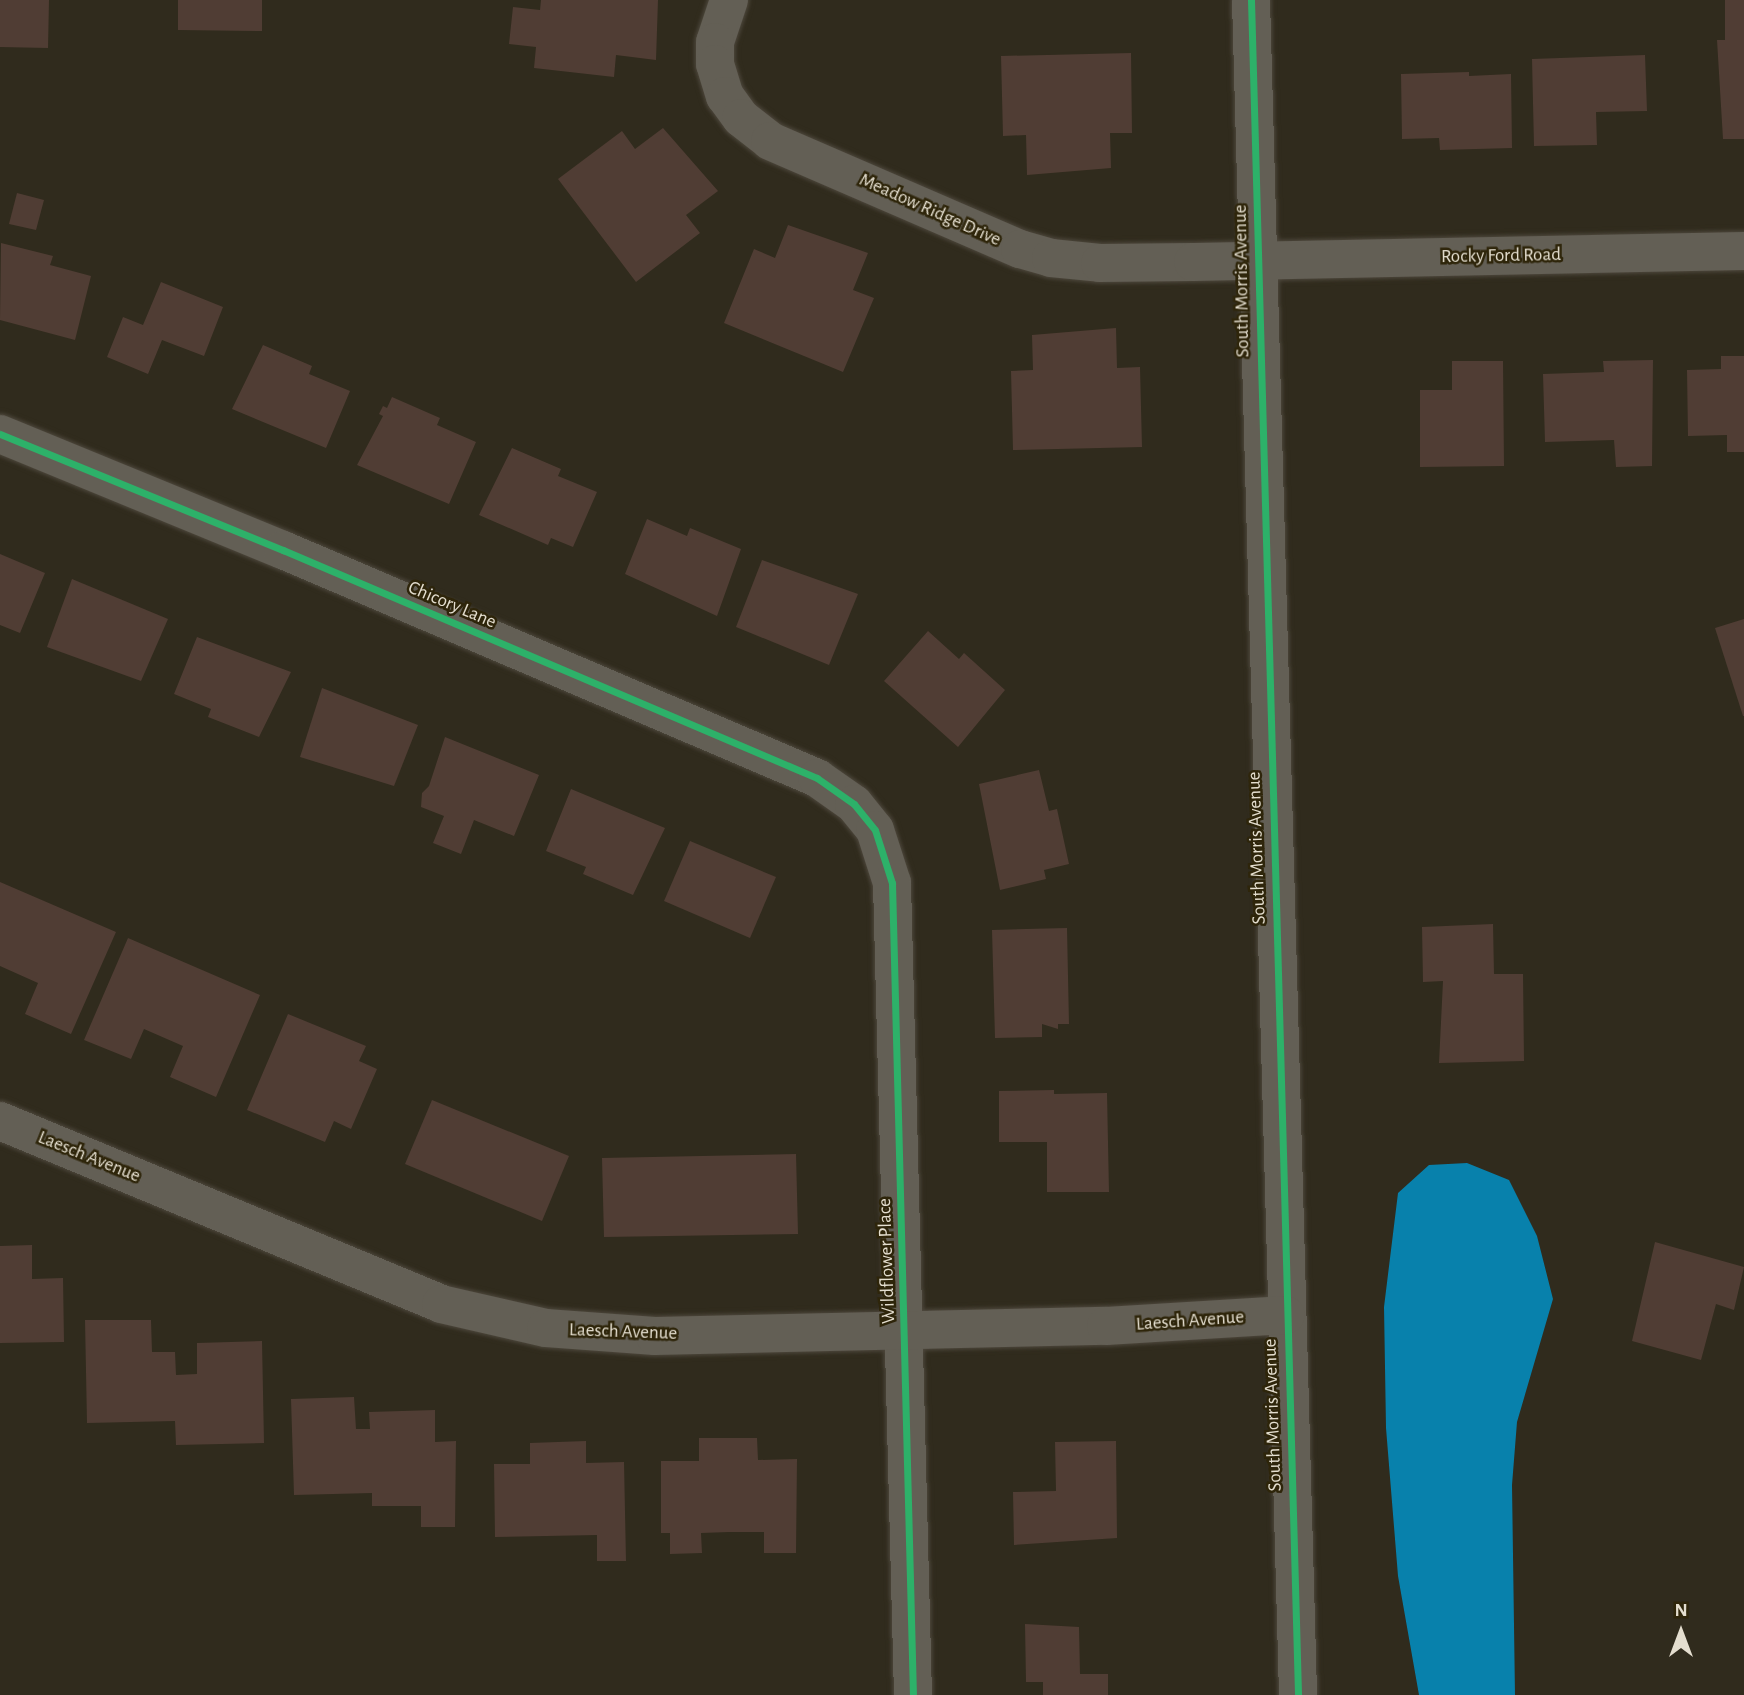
<!DOCTYPE html>
<html>
<head>
<meta charset="utf-8">
<style>
  body { margin:0 }
  #map { position:relative; width:1744px; height:1695px; overflow:hidden; background:#302b1d; font-family:"Alegreya Sans",sans-serif }
  div>[style] { position:absolute }
  .water>* { inset:0; background:#0881ac }
  .building>* { inset:0; background:#503d34 }
  .roads { filter:drop-shadow(0 0 2px #4d473c) drop-shadow(0 0 2px #4d473c) }
  .minor>* { height:38px; margin:-19px; padding:0 19px; transform-origin:19px; border-radius:19px; background:#635f55 }
  .cycleway>* { height:7px; margin:-3.5px; padding:0 3.5px; transform-origin:3.5px; border-radius:3.5px; background:#2db169 }
  span { translate:-50% -50%; white-space:nowrap; text-align:center; line-height:1.15; -webkit-text-stroke:5px #2e250a; paint-order:stroke }
  .street-label { font-size:19px; color:#e4decf }
  .north { position:absolute; left:1646px; top:1597px; width:70px; height:70px; -webkit-text-stroke:5px #2e250a; paint-order:stroke; rotate:0deg; font-size:19px; font-weight:700; line-height:28px; text-align:center; color:#e4decf }
  .north::after { content:''; display:block; margin:auto; width:24px; height:32px; background:#e4decf; clip-path:polygon(50% 0,100% 100%,50% 72%,0 100%) }
</style>
</head>
<body>
<div id="map">
  <div class="water">
    <i style="clip-path:polygon(1467px 1163px,1509px 1180px,1537px 1236px,1553px 1299px,1517px 1422px,1512px 1485px,1515px 1695px,1419px 1695px,1398px 1576px,1386px 1428px,1384px 1307px,1398px 1193px,1429px 1165px)"></i>
  </div>
  <div class="building">
    <i style="clip-path:polygon(0 0,49px 0,48px 48px,0 47px)"></i>
    <i style="clip-path:polygon(178px 0,262px 0,262px 31px,178px 30px)"></i>
    <i style="clip-path:polygon(541px 0,658px 0,656px 60px,616px 55px,614px 77px,534px 68px,536px 47px,509px 44px,513px 7px,540px 10px)"></i>
    <i style="clip-path:polygon(1725px 0,1744px 0,1744px 139px,1723px 139px,1717px 40px,1725px 40px)"></i>
    <i style="clip-path:polygon(1131px 53px,1132px 133px,1110px 133px,1111px 168px,1027px 175px,1026px 135px,1003px 136px,1001px 56px)"></i>
    <i style="clip-path:polygon(1645px 55px,1647px 111px,1596px 112px,1597px 145px,1534px 146px,1532px 59px)"></i>
    <i style="clip-path:polygon(1469px 72px,1469px 76px,1511px 74px,1512px 148px,1440px 150px,1439px 138px,1402px 139px,1401px 74px)"></i>
    <i style="clip-path:polygon(663px 128px,718px 191px,686px 215px,700px 233px,636px 282px,558px 179px,622px 131px,635px 149px)"></i>
    <i style="clip-path:polygon(17px 193px,44px 200px,36px 230px,9px 224px)"></i>
    <i style="clip-path:polygon(788px 225px,868px 253px,853px 290px,874px 298px,843px 372px,724px 323px,754px 249px,775px 258px)"></i>
    <i style="clip-path:polygon(1px 243px,53px 256px,50px 265px,91px 276px,75px 340px,0 320px)"></i>
    <i style="clip-path:polygon(161px 282px,223px 307px,204px 356px,162px 340px,148px 374px,107px 357px,123px 317px,143px 325px)"></i>
    <i style="clip-path:polygon(1116px 328px,1117px 368px,1140px 367px,1142px 447px,1013px 450px,1011px 371px,1033px 370px,1032px 335px)"></i>
    <i style="clip-path:polygon(263px 345px,312px 366px,309px 374px,350px 391px,326px 448px,232px 409px)"></i>
    <i style="clip-path:polygon(1721px 356px,1744px 356px,1744px 452px,1727px 452px,1727px 435px,1688px 436px,1687px 370px,1721px 369px)"></i>
    <i style="clip-path:polygon(1653px 360px,1652px 466px,1616px 467px,1614px 440px,1545px 442px,1543px 374px,1604px 372px,1603px 361px)"></i>
    <i style="clip-path:polygon(1452px 361px,1503px 361px,1504px 466px,1420px 467px,1420px 390px,1452px 390px)"></i>
    <i style="clip-path:polygon(392px 397px,440px 418px,437px 425px,476px 442px,449px 504px,357px 465px,383px 416px,379px 414px,383px 406px,387px 408px)"></i>
    <i style="clip-path:polygon(512px 448px,561px 469px,558px 476px,597px 492px,573px 547px,551px 538px,548px 545px,479px 515px)"></i>
    <i style="clip-path:polygon(647px 519px,687px 536px,690px 528px,741px 549px,717px 616px,625px 574px)"></i>
    <i style="clip-path:polygon(0 554px,45px 573px,20px 633px,0 625px)"></i>
    <i style="clip-path:polygon(762px 560px,858px 594px,829px 665px,736px 627px)"></i>
    <i style="clip-path:polygon(72px 579px,168px 619px,141px 681px,47px 647px)"></i>
    <i style="clip-path:polygon(1744px 619px,1744px 716px,1743px 716px,1715px 628px)"></i>
    <i style="clip-path:polygon(928px 631px,959px 659px,964px 653px,1005px 690px,958px 747px,884px 681px)"></i>
    <i style="clip-path:polygon(197px 637px,291px 672px,259px 737px,208px 717px,211px 709px,174px 694px)"></i>
    <i style="clip-path:polygon(322px 688px,418px 725px,394px 786px,300px 757px)"></i>
    <i style="clip-path:polygon(445px 737px,539px 775px,514px 836px,474px 820px,461px 854px,433px 843px,444px 816px,421px 807px,422px 793px,429px 786px)"></i>
    <i style="clip-path:polygon(1039px 770px,1049px 811px,1057px 809px,1069px 864px,1044px 870px,1046px 879px,1000px 890px,979px 784px)"></i>
    <i style="clip-path:polygon(571px 789px,665px 828px,633px 895px,583px 874px,586px 867px,546px 851px)"></i>
    <i style="clip-path:polygon(690px 841px,776px 877px,750px 938px,664px 901px)"></i>
    <i style="clip-path:polygon(0 882px,116px 932px,71px 1034px,25px 1014px,38px 983px,0 966px)"></i>
    <i style="clip-path:polygon(1493px 924px,1494px 974px,1523px 974px,1524px 1061px,1439px 1063px,1443px 981px,1423px 982px,1422px 927px)"></i>
    <i style="clip-path:polygon(1067px 928px,1069px 1024px,1058px 1024px,1058px 1029px,1042px 1024px,1042px 1037px,995px 1038px,992px 930px)"></i>
    <i style="clip-path:polygon(128px 938px,260px 995px,216px 1097px,170px 1077px,183px 1046px,144px 1029px,131px 1059px,84px 1040px)"></i>
    <i style="clip-path:polygon(288px 1014px,366px 1046px,359px 1061px,377px 1069px,351px 1129px,334px 1121px,325px 1142px,247px 1110px)"></i>
    <i style="clip-path:polygon(1054px 1090px,1054px 1094px,1107px 1093px,1109px 1192px,1047px 1192px,1047px 1142px,999px 1142px,999px 1091px)"></i>
    <i style="clip-path:polygon(432px 1100px,569px 1156px,542px 1221px,405px 1164px)"></i>
    <i style="clip-path:polygon(796px 1154px,798px 1234px,604px 1237px,602px 1158px)"></i>
    <i style="clip-path:polygon(1655px 1242px,1744px 1267px,1734px 1310px,1716px 1304px,1701px 1360px,1632px 1341px)"></i>
    <i style="clip-path:polygon(32px 1245px,32px 1279px,63px 1278px,64px 1342px,0 1343px,0 1246px)"></i>
    <i style="clip-path:polygon(85px 1320px,151px 1320px,152px 1352px,175px 1352px,176px 1375px,197px 1374px,197px 1343px,262px 1341px,264px 1443px,176px 1445px,175px 1421px,87px 1423px)"></i>
    <i style="clip-path:polygon(354px 1397px,356px 1429px,370px 1429px,369px 1412px,435px 1410px,435px 1442px,456px 1441px,455px 1527px,421px 1527px,421px 1506px,372px 1506px,372px 1493px,294px 1495px,291px 1399px)"></i>
    <i style="clip-path:polygon(699px 1438px,757px 1438px,758px 1460px,797px 1459px,796px 1553px,764px 1553px,764px 1532px,729px 1532px,701px 1533px,702px 1553px,670px 1554px,670px 1533px,661px 1533px,661px 1461px,699px 1461px)"></i>
    <i style="clip-path:polygon(586px 1441px,586px 1463px,624px 1462px,626px 1561px,597px 1561px,597px 1535px,495px 1537px,494px 1464px,530px 1464px,530px 1443px)"></i>
    <i style="clip-path:polygon(1116px 1441px,1117px 1538px,1014px 1545px,1013px 1492px,1056px 1491px,1055px 1442px)"></i>
    <i style="clip-path:polygon(1025px 1624px,1079px 1627px,1080px 1674px,1108px 1674px,1108px 1695px,1043px 1695px,1043px 1682px,1026px 1682px)"></i>
  </div>
  <div class="roads">
    <div class="minor">
      <i style="left:729px;top:0;width:44px;rotate:108.4deg"></i>
      <i style="left:715px;top:42px;width:22px;rotate:90deg"></i>
      <i style="left:715px;top:64px;width:34px;rotate:73deg"></i>
      <i style="left:725px;top:96px;width:27px;rotate:54deg"></i>
      <i style="left:741px;top:118px;width:37px;rotate:38deg"></i>
      <i style="left:770px;top:141px;width:272px;rotate:23.4deg"></i>
      <i style="left:1020px;top:249px;width:32px;rotate:16deg"></i>
      <i style="left:1051px;top:258px;width:49px;rotate:5.8deg"></i>
      <i style="left:1100px;top:263px;width:93px;rotate:-0.6deg"></i>
      <i style="left:1193px;top:262px;width:551px;rotate:-1.14deg"></i>
      <i style="left:1251px;top:0;width:1696px;rotate:88.41deg"></i>
      <i style="left:0;top:434px;width:306px;rotate:22.3deg"></i>
      <i style="left:283px;top:550px;width:581px;rotate:23.12deg"></i>
      <i style="left:817px;top:778px;width:45px;rotate:35.1deg"></i>
      <i style="left:854px;top:804px;width:33px;rotate:51deg"></i>
      <i style="left:875px;top:830px;width:56px;rotate:72.2deg"></i>
      <i style="left:892px;top:883px;width:812px;rotate:88.52deg"></i>
      <i style="left:0;top:1121px;width:477px;rotate:22.5deg"></i>
      <i style="left:441px;top:1304px;width:108px;rotate:12.9deg"></i>
      <i style="left:546px;top:1328px;width:109px;rotate:4.2deg"></i>
      <i style="left:655px;top:1336px;width:451px;rotate:-1.3deg"></i>
      <i style="left:1106px;top:1326px;width:180px;rotate:-3.5deg"></i>
    </div>
  </div>
  <div class="cycleway">
    <i style="left:1251px;top:0;width:1696px;rotate:88.41deg"></i>
    <i style="left:0;top:434px;width:306px;rotate:22.3deg"></i>
    <i style="left:283px;top:550px;width:581px;rotate:23.12deg"></i>
    <i style="left:817px;top:778px;width:45px;rotate:35.1deg"></i>
    <i style="left:854px;top:804px;width:33px;rotate:51deg"></i>
    <i style="left:875px;top:830px;width:56px;rotate:72.2deg"></i>
    <i style="left:892px;top:883px;width:812px;rotate:88.52deg"></i>
  </div>
  <div class="street-label">
    <span style="left:930px;top:210px;rotate:24deg">Meadow Ridge Drive</span>
    <span style="left:1501px;top:256px;rotate:-1deg">Rocky Ford Road</span>
    <span style="left:1242px;top:281px;rotate:-91deg">South Morris Avenue</span>
    <span style="left:452px;top:605px;rotate:23deg">Chicory Lane</span>
    <span style="left:1257px;top:848px;rotate:-92deg">South Morris Avenue</span>
    <span style="left:89px;top:1157px;rotate:22deg">Laesch Avenue</span>
    <span style="left:887px;top:1261px;rotate:-92deg">Wildflower Place</span>
    <span style="left:1190px;top:1321px;rotate:-4deg">Laesch Avenue</span>
    <span style="left:623px;top:1332px;rotate:2deg">Laesch Avenue</span>
    <span style="left:1273px;top:1415px;rotate:-92deg">South Morris Avenue</span>
  </div>
  <div class="north">N</div>
</div>
</body>
</html>
